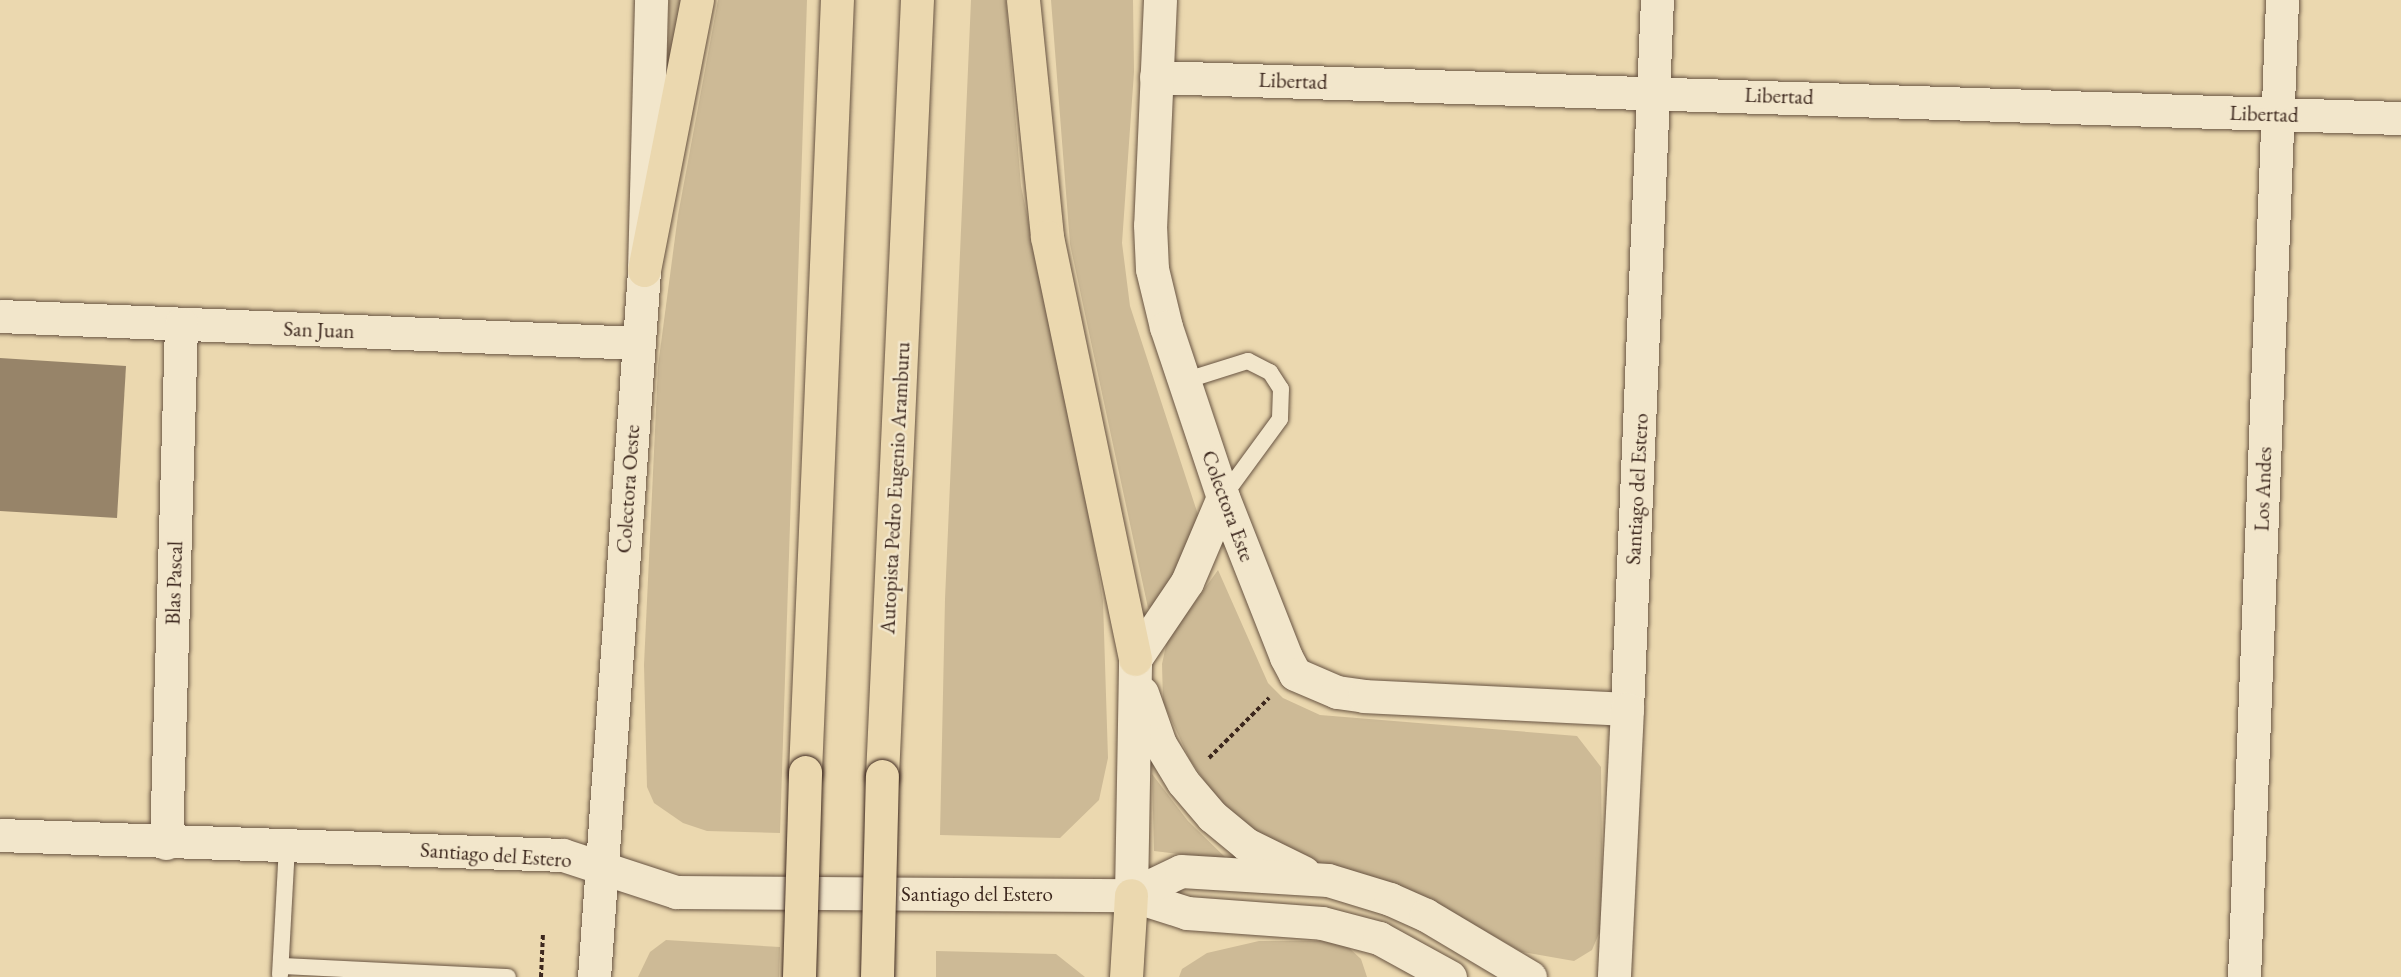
<!DOCTYPE html>
<html>
<head>
<meta charset="utf-8">
<style>
  body { margin:0 }
  #map { position:relative; width:2401px; height:977px; overflow:hidden; background:#ebd8af; font-family:"EB Garamond",serif }
  div>[style] { position:absolute }
  .green>* { inset:0; background:#cdba96 }
  .building>* { inset:0; background:#978469 }
  .path>* { height:4px; margin-top:-2px; transform-origin:0; background:repeating-linear-gradient(90deg,#3d281e 0 4.5px,transparent 0 7.5px) }
  .roads { filter:drop-shadow(0 0 2px #685442) drop-shadow(0 0 2px #685442) }
  .lane>* { height:16px; margin:-8px; padding:0 8px; transform-origin:8px; border-radius:8px; background:#f2e6cb }
  .street>* { height:33px; margin:-16.5px; padding:0 16.5px; transform-origin:16.5px; border-radius:16.5px; background:#f2e6cb }
  .secondary>* { height:33px; margin:-16.5px; padding:0 16.5px; transform-origin:16.5px; border-radius:16.5px; background:#f2e6cb }
  .highway>* { height:33px; margin:-16.5px; padding:0 16.5px; transform-origin:16.5px; border-radius:16.5px; background:#ebd8af }
  .bridges { filter:drop-shadow(0 0 2px #3d281e) drop-shadow(0 0 2px #3d281e) }
  .highway-bridge>* { height:33px; margin:-16.5px; padding:0 16.5px; transform-origin:16.5px; border-radius:16.5px; background:#ebd8af }
  span { translate:-50% -50%; white-space:nowrap; text-align:center; line-height:1.15; -webkit-text-stroke:5px #f2e6cb; paint-order:stroke }
  .street-label { font-size:21px; color:#3d281e }
</style>
</head>
<body>
<div id="map">
  <div class="green">
    <i style="clip-path:polygon(669px 0,687px 0,667px 108px)"></i>
    <i style="clip-path:polygon(718px 0,807px 0,780px 833px,707px 831px,683px 823px,654px 803px,647px 787px,644px 665px,658px 366px,678px 215px)"></i>
    <i style="clip-path:polygon(971px 0,1006px 0,1021px 186px,1090px 519px,1103px 601px,1108px 758px,1099px 800px,1060px 838px,940px 835px,945px 599px)"></i>
    <i style="clip-path:polygon(1051px 0,1133px 0,1134px 72px,1122px 243px,1130px 306px,1201px 524px,1163px 602px,1148px 608px,1070px 244px)"></i>
    <i style="clip-path:polygon(1218px 570px,1268px 683px,1283px 698px,1320px 715px,1577px 736px,1601px 767px,1603px 924px,1592px 950px,1574px 961px,1522px 952px,1430px 900px,1315px 862px,1263px 839px,1222px 806px,1190px 760px,1163px 702px,1162px 664px,1167px 641px)"></i>
    <i style="clip-path:polygon(1152px 774px,1188px 821px,1228px 860px,1154px 851px)"></i>
    <i style="clip-path:polygon(666px 940px,780px 947px,779px 977px,638px 977px,650px 952px)"></i>
    <i style="clip-path:polygon(1259px 941px,1323px 941px,1348px 947px,1361px 959px,1367px 977px,1179px 977px,1182px 969px,1207px 953px)"></i>
    <i style="clip-path:polygon(936px 951px,1056px 954px,1085px 977px,936px 977px)"></i>
  </div>
  <div class="building">
    <i style="clip-path:polygon(0 358px,126px 366px,117px 518px,0 511px)"></i>
  </div>
  <div class="path">
    <i style="left:1209px;top:758px;width:85px;rotate:-45deg"></i>
    <i style="left:541px;top:977px;width:44px;rotate:-87.4deg"></i>
  </div>
  <div class="roads">
    <div class="lane">
      <i style="left:1184px;top:381px;width:67px;rotate:-17.4deg"></i>
      <i style="left:1248px;top:361px;width:25px;rotate:27deg"></i>
      <i style="left:1270px;top:372px;width:20px;rotate:57deg"></i>
      <i style="left:1281px;top:389px;width:30px;rotate:92deg"></i>
      <i style="left:1280px;top:419px;width:97px;rotate:126.2deg"></i>
      <i style="left:281px;top:966px;width:227px;rotate:2.8deg"></i>
      <i style="left:280px;top:975px;width:131px;rotate:-86.9deg"></i>
    </div>
    <div class="street">
      <i style="left:1156px;top:77px;width:1246px;rotate:1.89deg"></i>
      <i style="left:0;top:316px;width:639px;rotate:2.42deg"></i>
      <i style="left:1627px;top:709px;width:710px;rotate:-87.58deg"></i>
      <i style="left:166px;top:843px;width:519px;rotate:-88.34deg"></i>
      <i style="left:2244px;top:977px;width:978px;rotate:-87.77deg"></i>
    </div>
    <div class="secondary">
      <i style="left:1160px;top:0;width:225px;rotate:92.5deg"></i>
      <i style="left:1150px;top:225px;width:44px;rotate:87.4deg"></i>
      <i style="left:1152px;top:269px;width:60px;rotate:76.4deg"></i>
      <i style="left:1166px;top:327px;width:179px;rotate:71.5deg"></i>
      <i style="left:1223px;top:497px;width:172px;rotate:68.5deg"></i>
      <i style="left:1286px;top:657px;width:19px;rotate:62deg"></i>
      <i style="left:1295px;top:674px;width:46px;rotate:23.2deg"></i>
      <i style="left:1337px;top:692px;width:27px;rotate:8deg"></i>
      <i style="left:1364px;top:696px;width:263px;rotate:2.8deg"></i>
      <i style="left:1627px;top:709px;width:268px;rotate:92.8deg"></i>
      <i style="left:1142px;top:693px;width:54px;rotate:70.6deg"></i>
      <i style="left:1160px;top:744px;width:44px;rotate:58.8deg"></i>
      <i style="left:1183px;top:782px;width:45px;rotate:49.5deg"></i>
      <i style="left:1212px;top:816px;width:44px;rotate:39.5deg"></i>
      <i style="left:1246px;top:844px;width:64px;rotate:26.2deg"></i>
      <i style="left:0;top:835px;width:563px;rotate:2.03deg"></i>
      <i style="left:563px;top:855px;width:119px;rotate:18.1deg"></i>
      <i style="left:676px;top:892px;width:455px;rotate:0.4deg"></i>
      <i style="left:1131px;top:895px;width:59px;rotate:17.8deg"></i>
      <i style="left:1187px;top:913px;width:135px;rotate:4.2deg"></i>
      <i style="left:1322px;top:923px;width:59px;rotate:14.7deg"></i>
      <i style="left:1379px;top:938px;width:81px;rotate:28.8deg"></i>
      <i style="left:1131px;top:895px;width:55px;rotate:-25.6deg"></i>
      <i style="left:1181px;top:871px;width:147px;rotate:3.5deg"></i>
      <i style="left:1328px;top:880px;width:65px;rotate:17deg"></i>
      <i style="left:1390px;top:899px;width:39px;rotate:24deg"></i>
      <i style="left:1426px;top:915px;width:121px;rotate:30.8deg"></i>
      <i style="left:1131px;top:895px;width:236px;rotate:-89deg"></i>
      <i style="left:1135px;top:659px;width:93px;rotate:-56deg"></i>
      <i style="left:1187px;top:582px;width:92px;rotate:-67deg"></i>
      <i style="left:594px;top:977px;width:709px;rotate:-85.95deg"></i>
      <i style="left:644px;top:270px;width:270px;rotate:-88.5deg"></i>
    </div>
    <div class="highway">
      <i style="left:1023px;top:0;width:238px;rotate:84.2deg"></i>
      <i style="left:1047px;top:237px;width:431px;rotate:78.2deg"></i>
      <i style="left:644px;top:270px;width:275px;rotate:-78.9deg"></i>
      <i style="left:805px;top:772px;width:773px;rotate:-87.63deg"></i>
      <i style="left:882px;top:776px;width:777px;rotate:-87.42deg"></i>
      <i style="left:1126px;top:977px;width:82px;rotate:-86.5deg"></i>
    </div>
  </div>
  <div class="bridges">
    <div class="highway-bridge">
      <i style="left:799px;top:977px;width:205px;rotate:-88.3deg"></i>
      <i style="left:877px;top:977px;width:201px;rotate:-88.6deg"></i>
    </div>
  </div>
  <div class="street-label">
    <span style="left:1293px;top:81px;rotate:2deg">Libertad</span>
    <span style="left:1779px;top:96px;rotate:2deg">Libertad</span>
    <span style="left:2264px;top:114px;rotate:2deg">Libertad</span>
    <span style="left:319px;top:330px;rotate:2deg">San Juan</span>
    <span style="left:895px;top:488px;rotate:-87deg">Autopista Pedro Eugenio Aramburu</span>
    <span style="left:628px;top:489px;rotate:-86deg">Colectora Oeste</span>
    <span style="left:1637px;top:489px;rotate:-87deg">Santiago del Estero</span>
    <span style="left:2263px;top:489px;rotate:-88deg">Los Andes</span>
    <span style="left:1228px;top:506px;rotate:70deg">Colectora Este</span>
    <span style="left:174px;top:583px;rotate:-88deg">Blas Pascal</span>
    <span style="left:496px;top:855px;rotate:4deg">Santiago del Estero</span>
    <span style="left:977px;top:894px">Santiago del Estero</span>
  </div>
</div>
</body>
</html>
